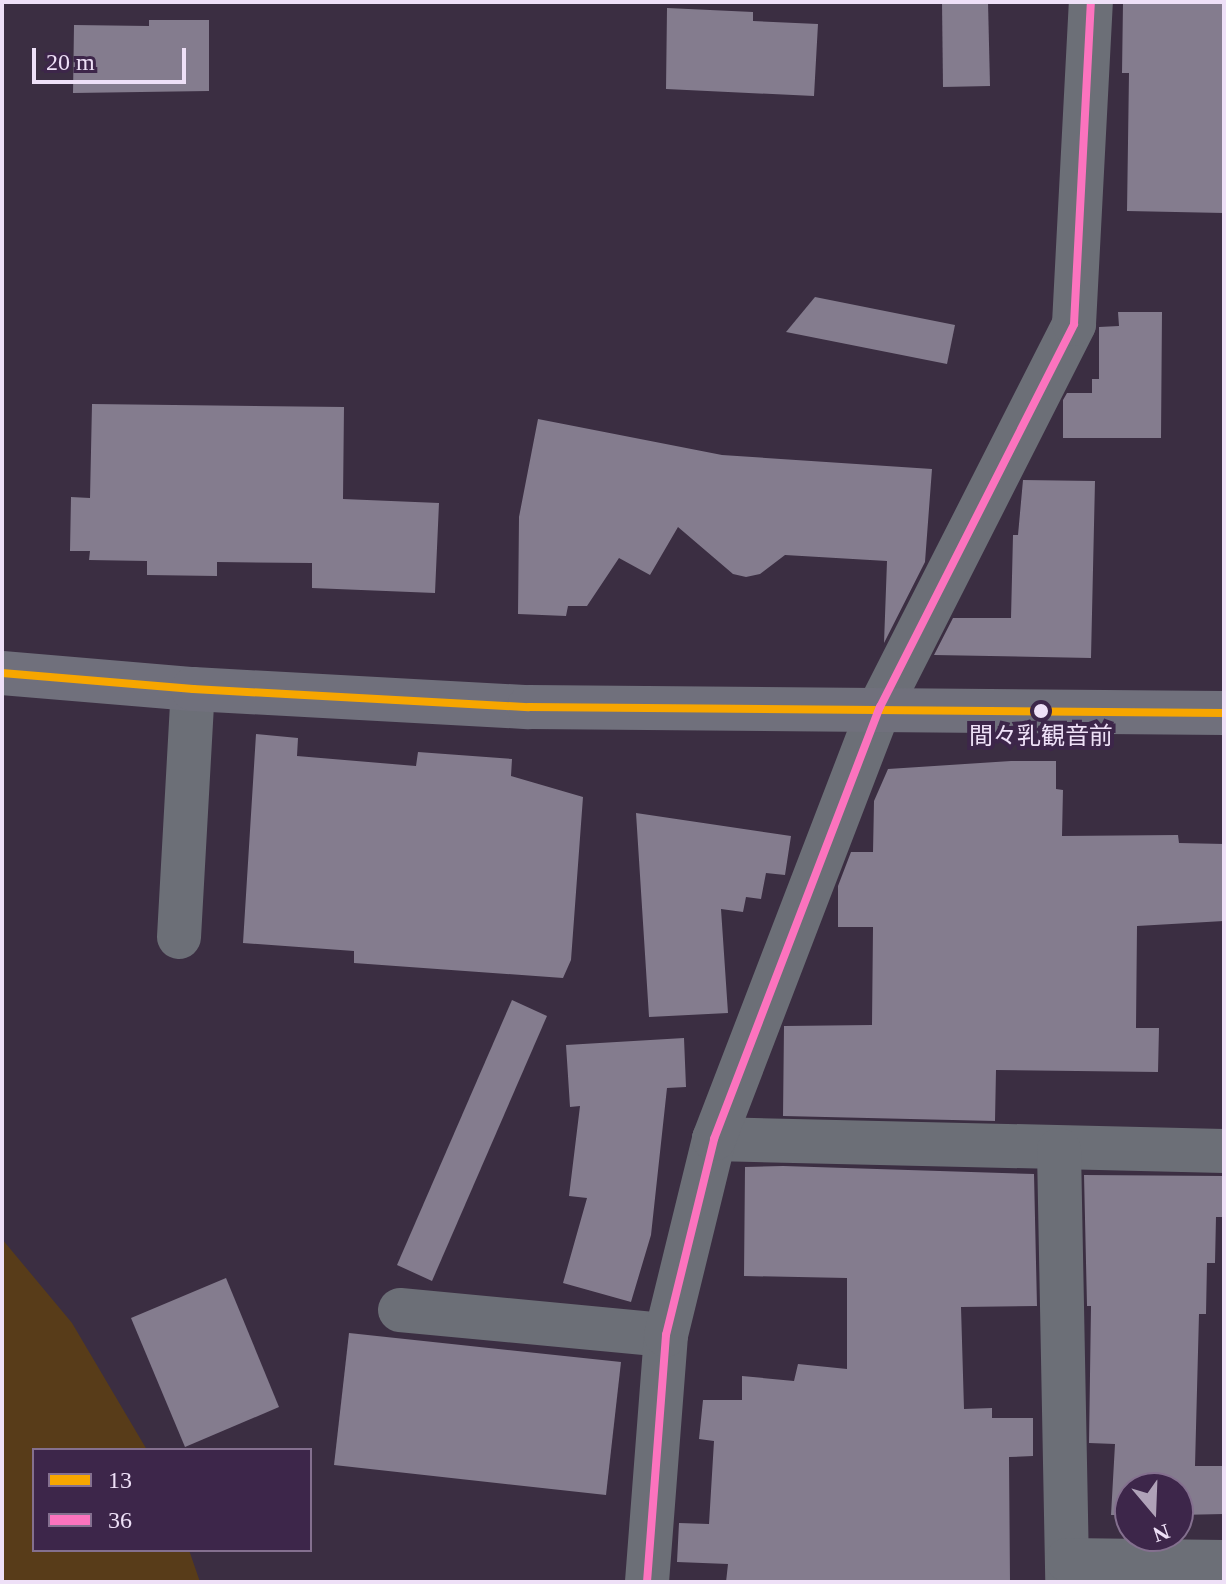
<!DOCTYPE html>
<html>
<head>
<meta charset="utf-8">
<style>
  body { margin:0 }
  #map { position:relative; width:1226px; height:1584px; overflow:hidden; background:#3b2e42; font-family:"Times New Roman","Noto Sans JP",serif }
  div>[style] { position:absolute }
  .green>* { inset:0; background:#583c19 }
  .building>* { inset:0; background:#847c8e }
  .street>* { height:44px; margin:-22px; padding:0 22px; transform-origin:22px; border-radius:22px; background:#6c6f77 }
  .secondary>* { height:44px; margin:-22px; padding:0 22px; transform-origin:22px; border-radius:22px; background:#70707c }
  .bus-1>* { height:8px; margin:-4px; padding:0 4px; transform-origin:4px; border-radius:4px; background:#f7a600 }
  .bus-2>* { height:8px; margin:-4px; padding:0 4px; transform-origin:4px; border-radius:4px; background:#fc73be }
  .dots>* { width:22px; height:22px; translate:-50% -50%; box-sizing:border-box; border:4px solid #3d264a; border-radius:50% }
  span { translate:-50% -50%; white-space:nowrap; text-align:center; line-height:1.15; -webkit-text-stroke:8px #3d264a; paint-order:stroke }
  .bus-label { font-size:24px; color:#eee0f7 }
  .frame { position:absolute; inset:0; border:4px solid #eee0f7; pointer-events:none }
  .legend { position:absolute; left:32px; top:1448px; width:280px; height:104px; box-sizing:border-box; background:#3d264a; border:2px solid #84708f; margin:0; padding:10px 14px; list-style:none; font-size:24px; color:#eee0f7 }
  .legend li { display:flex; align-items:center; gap:16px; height:40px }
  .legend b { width:40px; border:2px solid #84708f }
  .north { position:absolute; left:1114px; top:1472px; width:80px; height:80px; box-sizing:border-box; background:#3d264a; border:2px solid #84708f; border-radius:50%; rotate:161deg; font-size:22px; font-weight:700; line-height:32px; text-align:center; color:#eee0f7 }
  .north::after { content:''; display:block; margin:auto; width:28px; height:36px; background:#afa2b8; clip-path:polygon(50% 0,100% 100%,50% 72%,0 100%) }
  .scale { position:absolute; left:32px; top:48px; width:154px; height:36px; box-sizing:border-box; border:4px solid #eee0f7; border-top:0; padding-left:10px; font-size:24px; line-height:28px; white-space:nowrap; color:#eee0f7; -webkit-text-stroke:6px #3d264a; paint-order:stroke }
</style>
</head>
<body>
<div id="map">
  <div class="green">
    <i style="clip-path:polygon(2px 1239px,72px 1323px,147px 1450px,34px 1450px,34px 1550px,189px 1550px,200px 1582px,2px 1582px)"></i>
  </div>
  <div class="building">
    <i style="clip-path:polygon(942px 2px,988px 2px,990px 86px,943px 87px)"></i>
    <i style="clip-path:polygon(1123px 2px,1224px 2px,1224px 213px,1127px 211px,1129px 73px,1122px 73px)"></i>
    <i style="clip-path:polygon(667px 8px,753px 12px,753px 21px,818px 24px,814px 96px,666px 89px)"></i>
    <i style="clip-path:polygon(149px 20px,209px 20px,209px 91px,73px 93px,74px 25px,149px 26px)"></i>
    <i style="clip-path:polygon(815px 297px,955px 325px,947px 364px,786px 332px)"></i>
    <i style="clip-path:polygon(1118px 312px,1162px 312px,1161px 438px,1063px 438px,1063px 400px,1067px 393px,1092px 393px,1092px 379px,1099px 379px,1099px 327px,1119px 326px)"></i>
    <i style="clip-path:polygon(92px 404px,344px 407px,343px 499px,439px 503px,435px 593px,312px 588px,312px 563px,217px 562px,217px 576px,147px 575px,147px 561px,89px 560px,90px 551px,70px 551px,71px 497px,90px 498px)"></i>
    <i style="clip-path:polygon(538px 419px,722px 455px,932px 469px,925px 562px,884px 643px,887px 561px,785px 555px,760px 574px,746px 577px,733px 574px,678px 527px,650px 575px,619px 558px,587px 606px,568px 606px,566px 616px,518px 614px,519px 517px)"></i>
    <i style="clip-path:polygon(1023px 480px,1095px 481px,1091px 658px,934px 655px,953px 618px,1011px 618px,1013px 535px,1018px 535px)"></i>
    <i style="clip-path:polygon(256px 734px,298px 738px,297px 756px,416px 766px,418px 752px,512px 759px,511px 776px,583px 797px,571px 960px,563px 978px,354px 963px,354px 951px,243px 943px)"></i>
    <i style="clip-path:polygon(1011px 761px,1056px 761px,1056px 789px,1063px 790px,1062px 836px,1178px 835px,1179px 843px,1224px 844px,1224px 921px,1137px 926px,1136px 1028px,1159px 1028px,1158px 1072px,996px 1070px,995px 1121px,783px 1116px,784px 1026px,872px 1025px,873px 927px,838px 927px,838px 886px,851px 852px,873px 852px,874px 801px,888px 769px)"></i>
    <i style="clip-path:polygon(636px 813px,791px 836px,785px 875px,766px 873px,761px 899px,746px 897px,743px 912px,721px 909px,728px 1013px,649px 1017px)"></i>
    <i style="clip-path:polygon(512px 1000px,547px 1016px,432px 1281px,397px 1265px)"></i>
    <i style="clip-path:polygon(684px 1038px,686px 1087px,667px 1088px,651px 1235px,631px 1302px,563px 1283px,587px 1198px,569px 1196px,580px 1106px,570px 1107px,566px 1045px)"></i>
    <i style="clip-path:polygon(783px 1166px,1034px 1174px,1037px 1306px,961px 1307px,964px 1409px,992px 1408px,992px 1418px,1033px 1418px,1033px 1456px,1009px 1457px,1010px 1582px,726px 1582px,728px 1564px,677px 1562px,679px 1523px,709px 1524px,714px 1441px,699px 1439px,703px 1400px,742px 1400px,742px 1376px,794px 1381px,798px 1364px,847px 1369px,847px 1278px,744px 1276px,745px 1167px)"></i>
    <i style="clip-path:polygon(1084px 1175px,1224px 1176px,1224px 1217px,1216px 1217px,1215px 1263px,1207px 1263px,1206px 1314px,1199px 1314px,1195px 1466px,1224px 1466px,1224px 1514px,1178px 1515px,1178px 1488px,1130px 1488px,1130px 1515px,1111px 1515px,1115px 1444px,1089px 1443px,1091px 1306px,1087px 1306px)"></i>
    <i style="clip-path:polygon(226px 1278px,279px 1407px,185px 1447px,131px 1318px)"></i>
    <i style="clip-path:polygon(349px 1333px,621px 1362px,606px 1495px,334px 1465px)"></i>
  </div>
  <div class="street">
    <i style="left:179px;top:937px;width:248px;rotate:-86.8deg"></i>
    <i style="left:714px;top:1139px;width:510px;rotate:1.35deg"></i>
    <i style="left:1059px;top:1150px;width:432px;rotate:88.9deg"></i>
    <i style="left:400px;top:1310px;width:267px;rotate:5.4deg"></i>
    <i style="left:1067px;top:1560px;width:157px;rotate:0.7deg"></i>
    <i style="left:647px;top:1582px;width:248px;rotate:-85.6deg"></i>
    <i style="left:666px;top:1335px;width:202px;rotate:-76.2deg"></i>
    <i style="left:714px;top:1139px;width:463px;rotate:-69deg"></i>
    <i style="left:880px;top:707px;width:429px;rotate:-63.1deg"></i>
    <i style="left:1074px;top:324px;width:322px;rotate:-87deg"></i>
  </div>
  <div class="secondary">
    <i style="left:2px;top:673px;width:192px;rotate:4.8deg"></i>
    <i style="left:193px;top:689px;width:336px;rotate:3.1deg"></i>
    <i style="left:529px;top:707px;width:695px;rotate:0.49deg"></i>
  </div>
  <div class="bus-1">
    <i style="left:2px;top:673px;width:192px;rotate:4.8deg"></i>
    <i style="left:193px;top:689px;width:336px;rotate:3.1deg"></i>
    <i style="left:529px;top:707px;width:695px;rotate:0.49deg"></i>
  </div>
  <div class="bus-2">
    <i style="left:647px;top:1582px;width:248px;rotate:-85.6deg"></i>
    <i style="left:666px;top:1335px;width:202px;rotate:-76.2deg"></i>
    <i style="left:714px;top:1139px;width:463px;rotate:-69deg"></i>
    <i style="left:880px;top:707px;width:429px;rotate:-63.1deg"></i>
    <i style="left:1074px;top:324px;width:322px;rotate:-87deg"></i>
  </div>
  <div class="dots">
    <i style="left:1041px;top:711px;background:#eee0f7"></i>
  </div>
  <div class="bus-label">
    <span style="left:1041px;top:737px">間々乳観音前</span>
  </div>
  <div class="frame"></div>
  <ul class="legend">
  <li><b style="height:10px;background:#f7a600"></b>13</li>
  <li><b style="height:10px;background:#fc73be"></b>36</li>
  </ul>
  <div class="north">N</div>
  <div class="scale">20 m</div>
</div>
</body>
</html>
